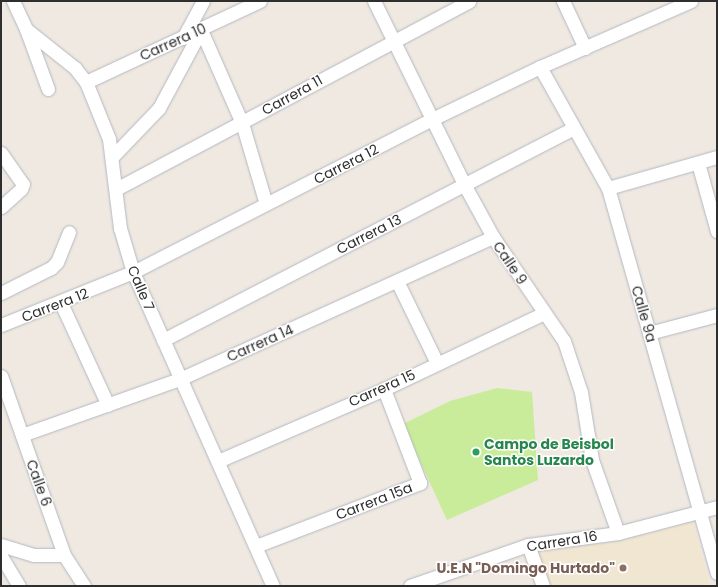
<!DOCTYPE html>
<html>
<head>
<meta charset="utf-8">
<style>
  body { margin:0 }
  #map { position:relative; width:718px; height:587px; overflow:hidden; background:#efe9e1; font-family:Poppins,sans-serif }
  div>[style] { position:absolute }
  .education>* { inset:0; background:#f0e6d1 }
  .pitch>* { inset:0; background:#c9ec9a }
  .roads { filter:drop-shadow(0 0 1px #b4b7c1) drop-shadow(0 0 1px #b4b7c1) }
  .minor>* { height:13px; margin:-6.5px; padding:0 6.5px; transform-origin:6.5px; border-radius:6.5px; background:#fff }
  .dots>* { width:11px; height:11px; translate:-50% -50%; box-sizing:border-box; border:2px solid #fff; border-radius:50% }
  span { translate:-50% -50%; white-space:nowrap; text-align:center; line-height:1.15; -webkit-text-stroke:3px #fff; paint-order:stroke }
  .street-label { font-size:14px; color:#2e2e2e }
  .leisure-label { font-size:14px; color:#27864d; font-weight:700 }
  .left { translate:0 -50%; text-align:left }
  .education-label { font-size:14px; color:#785e54; font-weight:700 }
  .right { translate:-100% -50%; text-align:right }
  .frame { position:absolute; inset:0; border:2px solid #2e2e2e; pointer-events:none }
</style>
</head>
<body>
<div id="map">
  <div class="education">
    <i style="clip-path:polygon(693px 521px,710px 586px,550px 586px,534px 550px,629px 538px)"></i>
  </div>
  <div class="pitch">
    <i style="clip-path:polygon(497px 388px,532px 392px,538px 480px,447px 520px,403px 424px,450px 401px)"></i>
  </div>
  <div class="roads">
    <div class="minor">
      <i style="left:13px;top:1px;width:31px;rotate:65deg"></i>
      <i style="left:26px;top:29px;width:63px;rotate:38.5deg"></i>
      <i style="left:75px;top:68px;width:18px;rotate:52deg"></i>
      <i style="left:86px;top:82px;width:61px;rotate:68deg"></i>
      <i style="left:109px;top:139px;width:90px;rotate:83deg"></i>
      <i style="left:120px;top:228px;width:46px;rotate:73.5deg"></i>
      <i style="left:133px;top:272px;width:344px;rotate:66deg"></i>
      <i style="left:374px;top:1px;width:206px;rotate:63.8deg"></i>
      <i style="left:465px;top:186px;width:58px;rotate:61.2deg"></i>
      <i style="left:493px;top:237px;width:126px;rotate:55.7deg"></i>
      <i style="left:564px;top:341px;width:54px;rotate:71.6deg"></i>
      <i style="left:581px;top:392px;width:69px;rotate:80.8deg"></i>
      <i style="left:592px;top:460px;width:77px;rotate:70.4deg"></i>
      <i style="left:563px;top:1px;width:52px;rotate:64.9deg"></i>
      <i style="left:26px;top:29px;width:64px;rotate:69.9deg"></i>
      <i style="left:201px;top:30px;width:102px;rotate:66.2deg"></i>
      <i style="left:242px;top:123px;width:84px;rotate:73.5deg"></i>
      <i style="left:183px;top:38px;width:42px;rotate:-61.6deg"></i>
      <i style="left:540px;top:67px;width:139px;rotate:60.7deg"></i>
      <i style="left:608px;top:188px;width:400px;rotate:74.2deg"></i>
      <i style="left:86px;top:82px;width:192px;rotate:-25deg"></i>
      <i style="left:1px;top:153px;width:38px;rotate:55deg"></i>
      <i style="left:23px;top:184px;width:5px;rotate:112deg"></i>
      <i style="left:21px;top:189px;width:27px;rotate:138deg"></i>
      <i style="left:112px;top:157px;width:68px;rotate:-46.2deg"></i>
      <i style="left:159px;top:108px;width:89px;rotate:-61.7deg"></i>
      <i style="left:698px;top:163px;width:71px;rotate:74.4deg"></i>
      <i style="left:608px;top:188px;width:113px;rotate:-15.9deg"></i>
      <i style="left:116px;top:189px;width:400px;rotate:-28deg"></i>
      <i style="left:397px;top:281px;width:91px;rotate:64deg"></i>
      <i style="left:1px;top:293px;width:56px;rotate:-26.6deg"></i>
      <i style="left:51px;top:268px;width:8px;rotate:-45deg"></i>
      <i style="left:57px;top:262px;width:32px;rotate:-68deg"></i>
      <i style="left:61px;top:303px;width:112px;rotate:65.3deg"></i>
      <i style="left:1px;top:325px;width:142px;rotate:-21.9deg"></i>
      <i style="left:133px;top:272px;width:336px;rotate:-27.1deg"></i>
      <i style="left:432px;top:119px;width:120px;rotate:-25.7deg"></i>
      <i style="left:540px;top:67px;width:165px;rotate:-23.6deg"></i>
      <i style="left:649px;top:333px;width:70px;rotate:-14.8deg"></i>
      <i style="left:163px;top:340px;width:462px;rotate:-27.3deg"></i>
      <i style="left:1px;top:376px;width:190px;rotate:70.6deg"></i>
      <i style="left:64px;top:555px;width:37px;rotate:57deg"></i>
      <i style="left:22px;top:435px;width:170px;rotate:-19.6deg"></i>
      <i style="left:182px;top:378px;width:341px;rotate:-24.4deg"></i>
      <i style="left:218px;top:461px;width:181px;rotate:-23.4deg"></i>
      <i style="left:384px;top:389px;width:177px;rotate:-25.4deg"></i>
      <i style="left:1px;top:545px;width:34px;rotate:17deg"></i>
      <i style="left:34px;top:555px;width:30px"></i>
      <i style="left:528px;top:545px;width:44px;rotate:69.9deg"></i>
      <i style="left:256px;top:546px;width:176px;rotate:-21deg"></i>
      <i style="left:420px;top:483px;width:101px;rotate:-111deg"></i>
      <i style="left:1px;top:556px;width:35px;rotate:59deg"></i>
      <i style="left:410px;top:586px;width:125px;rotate:-19.2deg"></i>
      <i style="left:528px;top:545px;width:91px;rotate:-7.6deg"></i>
      <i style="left:618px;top:533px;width:102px;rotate:-14.7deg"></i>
    </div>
  </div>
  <div class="dots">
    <i style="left:476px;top:452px;background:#2e9e5b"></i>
    <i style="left:623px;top:568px;background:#8d6e63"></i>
  </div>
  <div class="street-label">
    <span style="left:173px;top:42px;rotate:-24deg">Carrera 10</span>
    <span style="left:292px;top:95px;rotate:-29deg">Carrera 11</span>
    <span style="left:346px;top:164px;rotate:-27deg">Carrera 12</span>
    <span style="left:369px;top:234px;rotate:-27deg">Carrera 13</span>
    <span style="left:510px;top:263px;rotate:56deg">Calle 9</span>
    <span style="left:141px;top:288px;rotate:67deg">Calle 7</span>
    <span style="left:55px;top:305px;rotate:-21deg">Carrera 12</span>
    <span style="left:644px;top:314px;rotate:74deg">Calle 9a</span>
    <span style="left:260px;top:343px;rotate:-24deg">Carrera 14</span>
    <span style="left:382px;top:388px;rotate:-24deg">Carrera 15</span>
    <span style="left:39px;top:483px;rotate:70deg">Calle 6</span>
    <span style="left:374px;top:501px;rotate:-21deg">Carrera 15a</span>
    <span style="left:562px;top:541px;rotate:-9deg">Carrera 16</span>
  </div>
  <div class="leisure-label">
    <span class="left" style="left:484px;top:452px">Campo de Beisbol<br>Santos Luzardo</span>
  </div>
  <div class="education-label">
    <span class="right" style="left:615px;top:568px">U.E.N "Domingo Hurtado"</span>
  </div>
  <div class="frame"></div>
</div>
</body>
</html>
